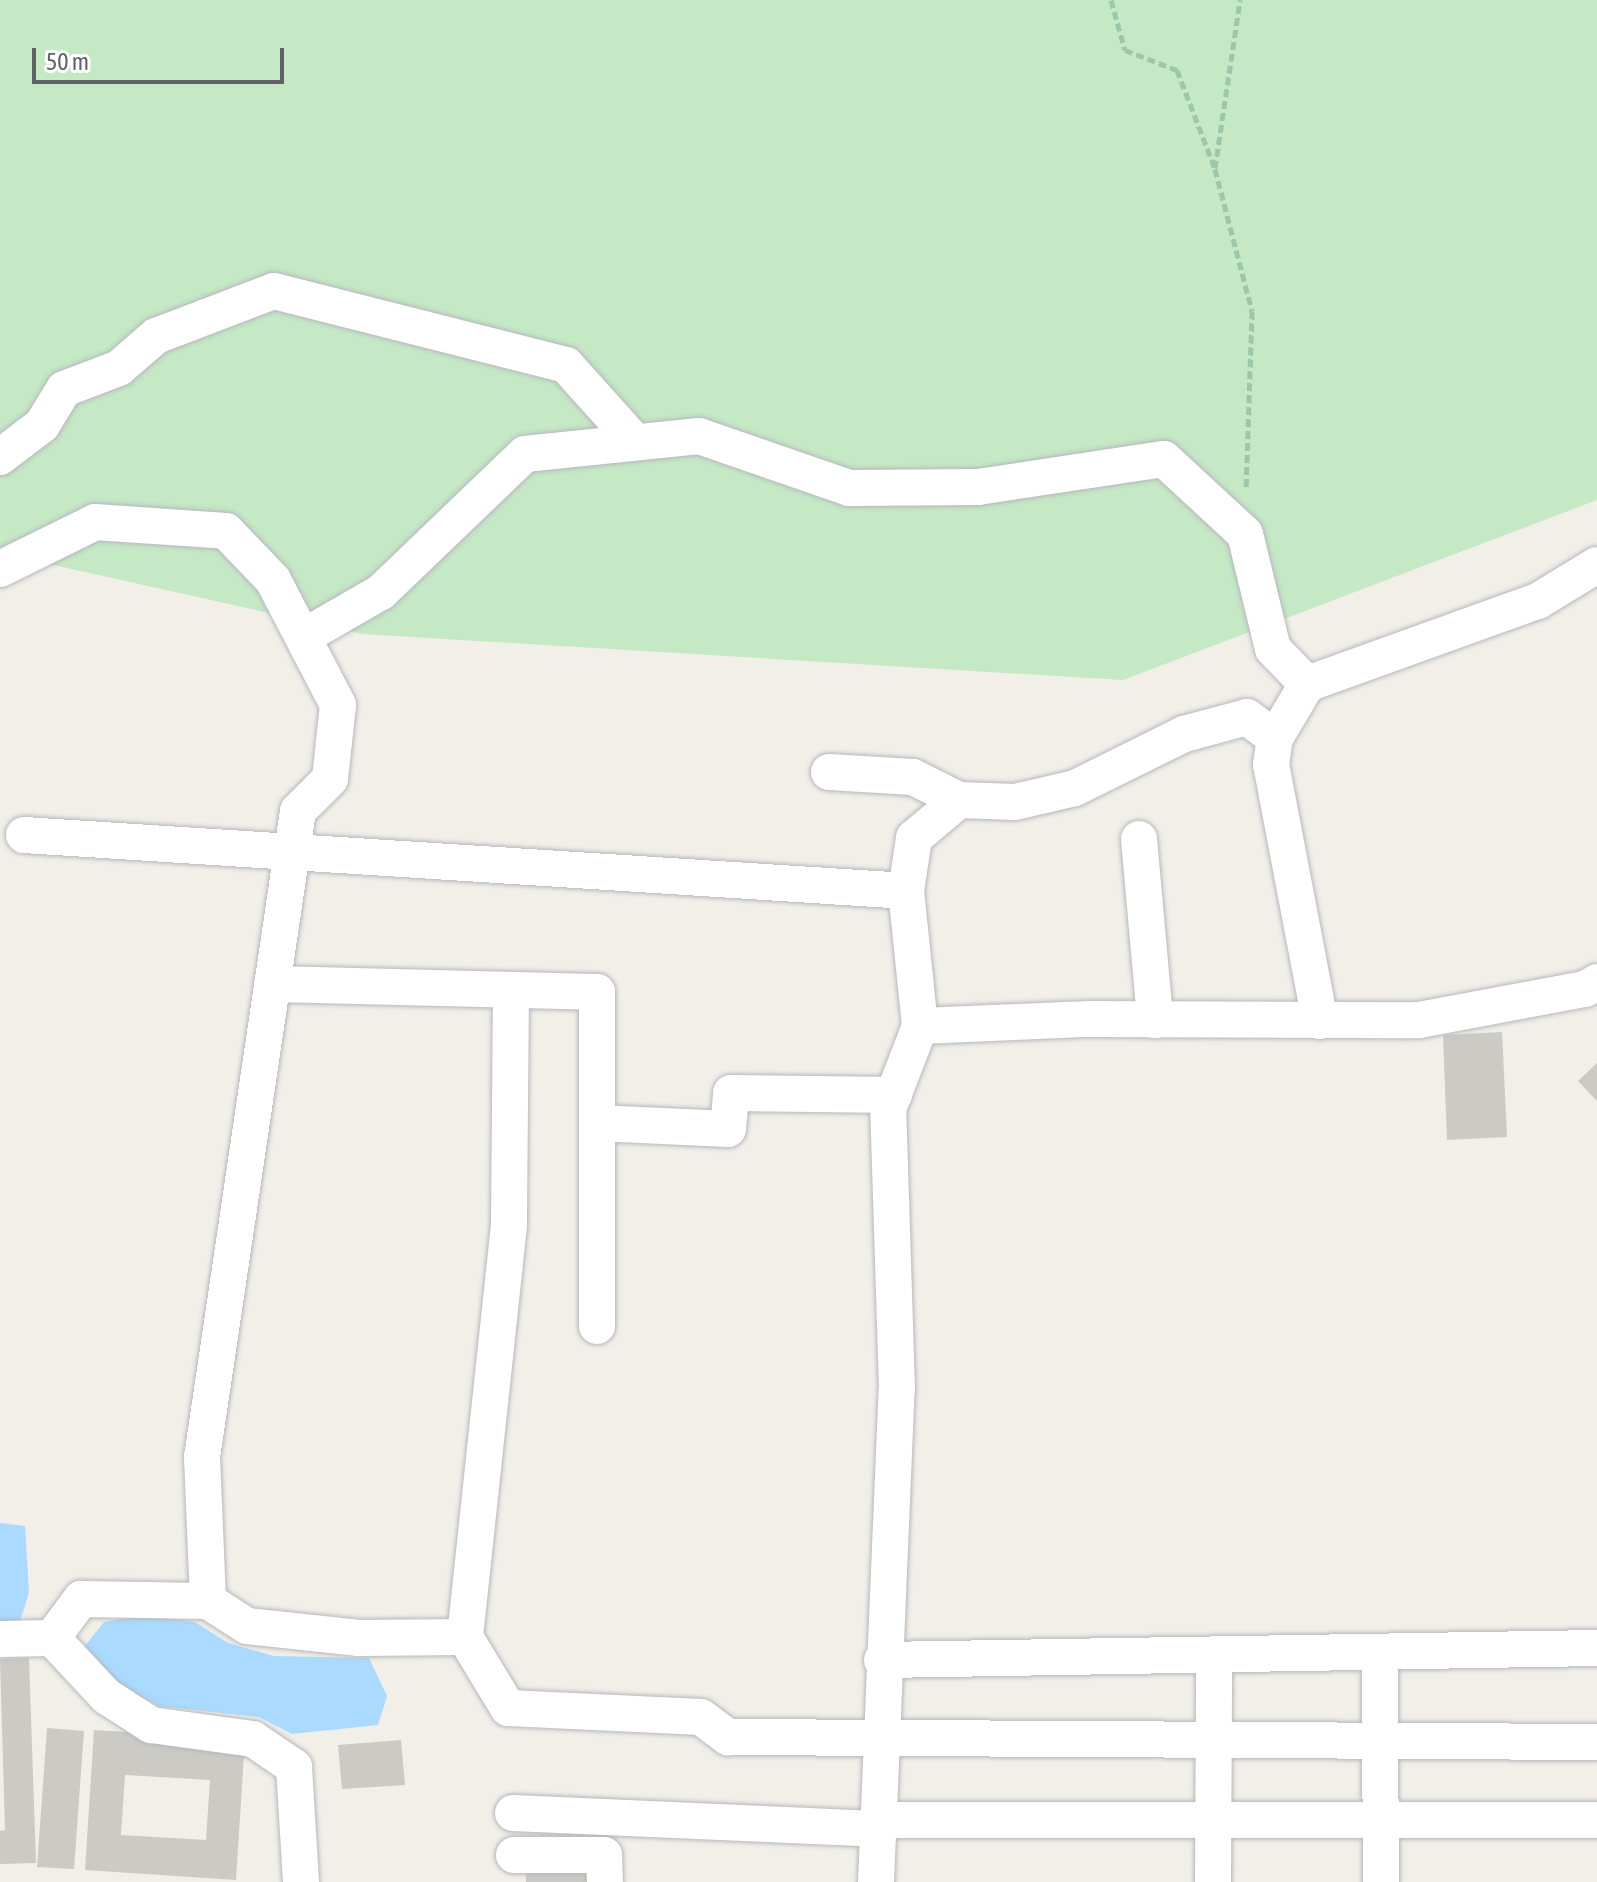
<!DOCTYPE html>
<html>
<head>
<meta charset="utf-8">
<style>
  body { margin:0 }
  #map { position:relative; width:1597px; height:1882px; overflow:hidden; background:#f1efe8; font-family:"Asap Condensed",sans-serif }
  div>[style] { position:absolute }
  .green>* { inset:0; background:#c5e8c5 }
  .water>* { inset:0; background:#aadaff }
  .building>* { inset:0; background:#cccac5 }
  .path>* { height:5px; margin-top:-2.5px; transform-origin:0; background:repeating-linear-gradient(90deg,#9cc7a9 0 8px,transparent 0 12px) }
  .roads { filter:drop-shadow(0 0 2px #b5b8bc) drop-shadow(0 0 2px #b5b8bc) }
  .minor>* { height:36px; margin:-18px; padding:0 18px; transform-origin:18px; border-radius:18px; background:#fff }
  span { translate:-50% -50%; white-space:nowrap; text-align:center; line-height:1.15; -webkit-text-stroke:8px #fff; paint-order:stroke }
  .scale { position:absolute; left:32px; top:48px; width:252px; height:36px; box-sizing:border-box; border:4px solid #5f6368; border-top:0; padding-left:10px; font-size:24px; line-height:28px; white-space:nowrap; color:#5f6368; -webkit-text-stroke:6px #fff; paint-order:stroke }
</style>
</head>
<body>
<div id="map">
  <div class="green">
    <i style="clip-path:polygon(0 0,1597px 0,1597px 500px,1123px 680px,363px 634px,0 553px)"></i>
  </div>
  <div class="water">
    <i style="clip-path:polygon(0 1523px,25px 1526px,29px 1592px,19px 1625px,0 1626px)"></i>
    <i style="clip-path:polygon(143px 1615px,195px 1622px,228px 1643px,274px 1656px,369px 1658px,387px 1696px,378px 1725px,292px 1734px,259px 1717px,159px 1706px,88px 1671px,85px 1646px,104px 1622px)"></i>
  </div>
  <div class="building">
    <i style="clip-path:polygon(1502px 1032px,1507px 1137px,1447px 1140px,1443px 1035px)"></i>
    <i style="clip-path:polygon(1597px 1063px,1597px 1101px,1578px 1081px)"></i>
    <i style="clip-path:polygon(29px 1658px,36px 1863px,0 1864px,0 1831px,5px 1830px,0 1659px)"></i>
    <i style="clip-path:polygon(47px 1728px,84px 1731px,74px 1869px,37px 1867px)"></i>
    <i style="clip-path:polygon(evenodd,94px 1730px,245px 1739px,236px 1880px,85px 1870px,94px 1730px,125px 1775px,210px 1780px,206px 1840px,121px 1835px,125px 1775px)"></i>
    <i style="clip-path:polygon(401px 1740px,405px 1785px,342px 1789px,338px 1745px)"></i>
    <i style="clip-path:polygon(596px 1865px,596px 1882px,526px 1882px,526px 1866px)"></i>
  </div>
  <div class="path">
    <i style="left:1111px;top:0;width:52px;rotate:74.4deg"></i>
    <i style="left:1125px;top:50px;width:56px;rotate:21deg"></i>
    <i style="left:1177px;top:70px;width:106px;rotate:69deg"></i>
    <i style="left:1215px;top:169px;width:147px;rotate:75.4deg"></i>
    <i style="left:1252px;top:311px;width:178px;rotate:91.9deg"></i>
    <i style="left:1215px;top:168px;width:170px;rotate:-81.5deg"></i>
  </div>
  <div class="roads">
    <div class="minor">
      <i style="left:0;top:457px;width:53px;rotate:-37.3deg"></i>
      <i style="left:42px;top:425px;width:42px;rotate:-58.6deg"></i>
      <i style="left:64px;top:389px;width:59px;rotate:-20.9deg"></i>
      <i style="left:119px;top:368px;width:49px;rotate:-40.9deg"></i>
      <i style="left:156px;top:336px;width:126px;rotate:-20.9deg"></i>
      <i style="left:274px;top:291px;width:301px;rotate:14.2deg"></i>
      <i style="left:566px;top:365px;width:103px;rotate:48.1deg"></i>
      <i style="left:0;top:569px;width:106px;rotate:-26.3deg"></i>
      <i style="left:95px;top:522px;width:131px;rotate:3.9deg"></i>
      <i style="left:226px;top:531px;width:68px;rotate:46.2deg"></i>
      <i style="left:273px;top:580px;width:141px;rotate:62.5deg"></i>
      <i style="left:338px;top:705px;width:74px;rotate:96.2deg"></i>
      <i style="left:330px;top:779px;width:45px;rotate:135deg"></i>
      <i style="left:298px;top:811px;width:653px;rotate:98.45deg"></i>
      <i style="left:202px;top:1457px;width:144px;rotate:87.6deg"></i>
      <i style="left:303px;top:637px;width:90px;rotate:-30deg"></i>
      <i style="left:381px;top:592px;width:199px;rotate:-43.8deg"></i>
      <i style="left:525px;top:454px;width:175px;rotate:-5.9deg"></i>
      <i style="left:699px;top:436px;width:159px;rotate:19.1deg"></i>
      <i style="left:849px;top:488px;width:129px;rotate:-0.4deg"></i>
      <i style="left:978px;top:487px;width:188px;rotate:-8.6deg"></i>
      <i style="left:1164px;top:459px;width:110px;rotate:42.8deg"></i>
      <i style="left:1245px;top:534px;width:118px;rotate:76.3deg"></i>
      <i style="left:1273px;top:649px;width:49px;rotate:45.8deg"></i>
      <i style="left:829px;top:772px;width:84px;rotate:3.4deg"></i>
      <i style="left:913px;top:777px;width:51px;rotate:26.6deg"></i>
      <i style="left:959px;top:800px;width:56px;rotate:2deg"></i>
      <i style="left:1015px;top:802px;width:62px;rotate:-13.1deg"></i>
      <i style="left:1075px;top:788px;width:122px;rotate:-26.4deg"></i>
      <i style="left:1184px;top:734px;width:65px;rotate:-15.1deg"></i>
      <i style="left:1247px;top:717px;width:35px;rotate:37deg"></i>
      <i style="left:24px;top:835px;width:884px;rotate:3.63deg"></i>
      <i style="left:1139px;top:839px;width:182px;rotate:84.9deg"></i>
      <i style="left:272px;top:984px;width:325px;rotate:1.4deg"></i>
      <i style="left:597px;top:992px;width:334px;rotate:90deg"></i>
      <i style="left:511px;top:990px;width:235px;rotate:90.5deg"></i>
      <i style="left:509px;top:1225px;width:414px;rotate:96.1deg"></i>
      <i style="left:465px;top:1637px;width:83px;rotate:58.8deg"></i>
      <i style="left:508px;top:1708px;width:193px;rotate:2.7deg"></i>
      <i style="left:701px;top:1717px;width:34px;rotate:37deg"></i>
      <i style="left:728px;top:1737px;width:869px;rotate:0.33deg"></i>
      <i style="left:1320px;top:1021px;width:261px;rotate:-100.8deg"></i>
      <i style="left:1271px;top:765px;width:27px;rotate:-82deg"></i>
      <i style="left:1275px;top:738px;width:63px;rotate:-59.3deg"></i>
      <i style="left:1307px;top:684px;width:245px;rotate:-19.8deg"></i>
      <i style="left:1538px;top:601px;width:69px;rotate:-31.4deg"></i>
      <i style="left:920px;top:1026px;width:170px;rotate:-2.4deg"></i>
      <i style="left:1090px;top:1019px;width:329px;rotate:0.2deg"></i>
      <i style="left:1419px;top:1020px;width:169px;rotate:-10.6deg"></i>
      <i style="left:1585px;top:989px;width:14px;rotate:-30deg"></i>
      <i style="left:597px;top:1123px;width:131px;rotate:2.6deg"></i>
      <i style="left:728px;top:1129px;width:36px;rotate:-85deg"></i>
      <i style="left:731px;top:1093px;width:163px;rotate:0.7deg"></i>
      <i style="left:52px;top:1638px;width:49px;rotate:-53.4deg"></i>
      <i style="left:81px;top:1599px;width:127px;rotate:0.9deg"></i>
      <i style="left:208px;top:1601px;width:46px;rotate:32.7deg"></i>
      <i style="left:247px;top:1626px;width:113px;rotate:6.1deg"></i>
      <i style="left:359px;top:1638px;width:106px;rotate:-0.5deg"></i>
      <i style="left:0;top:1639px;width:52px;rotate:-1.1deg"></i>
      <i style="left:52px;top:1638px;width:79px;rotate:47deg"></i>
      <i style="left:106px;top:1696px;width:54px;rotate:32.8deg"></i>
      <i style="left:151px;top:1725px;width:103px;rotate:7.8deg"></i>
      <i style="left:253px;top:1739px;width:50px;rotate:34.3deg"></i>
      <i style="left:294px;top:1767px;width:115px;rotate:86.5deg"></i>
      <i style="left:1380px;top:1652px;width:230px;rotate:89.8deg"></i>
      <i style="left:882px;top:1660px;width:715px;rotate:-0.96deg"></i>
      <i style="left:513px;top:1813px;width:364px;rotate:2.5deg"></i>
      <i style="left:878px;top:1820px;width:719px"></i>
      <i style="left:514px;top:1855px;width:90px"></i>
      <i style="left:604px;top:1855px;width:27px;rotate:88deg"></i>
      <i style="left:876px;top:1882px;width:493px;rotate:-87.6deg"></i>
      <i style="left:897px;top:1389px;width:280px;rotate:-91.8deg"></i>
      <i style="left:888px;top:1109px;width:89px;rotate:-68.9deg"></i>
      <i style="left:920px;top:1026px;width:136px;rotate:-95.9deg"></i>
      <i style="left:906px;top:891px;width:54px;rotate:-81.4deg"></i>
      <i style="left:914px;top:838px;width:59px;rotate:-40.2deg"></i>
      <i style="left:1213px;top:1882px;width:227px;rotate:-89.7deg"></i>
    </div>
  </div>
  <div class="scale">50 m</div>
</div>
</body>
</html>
